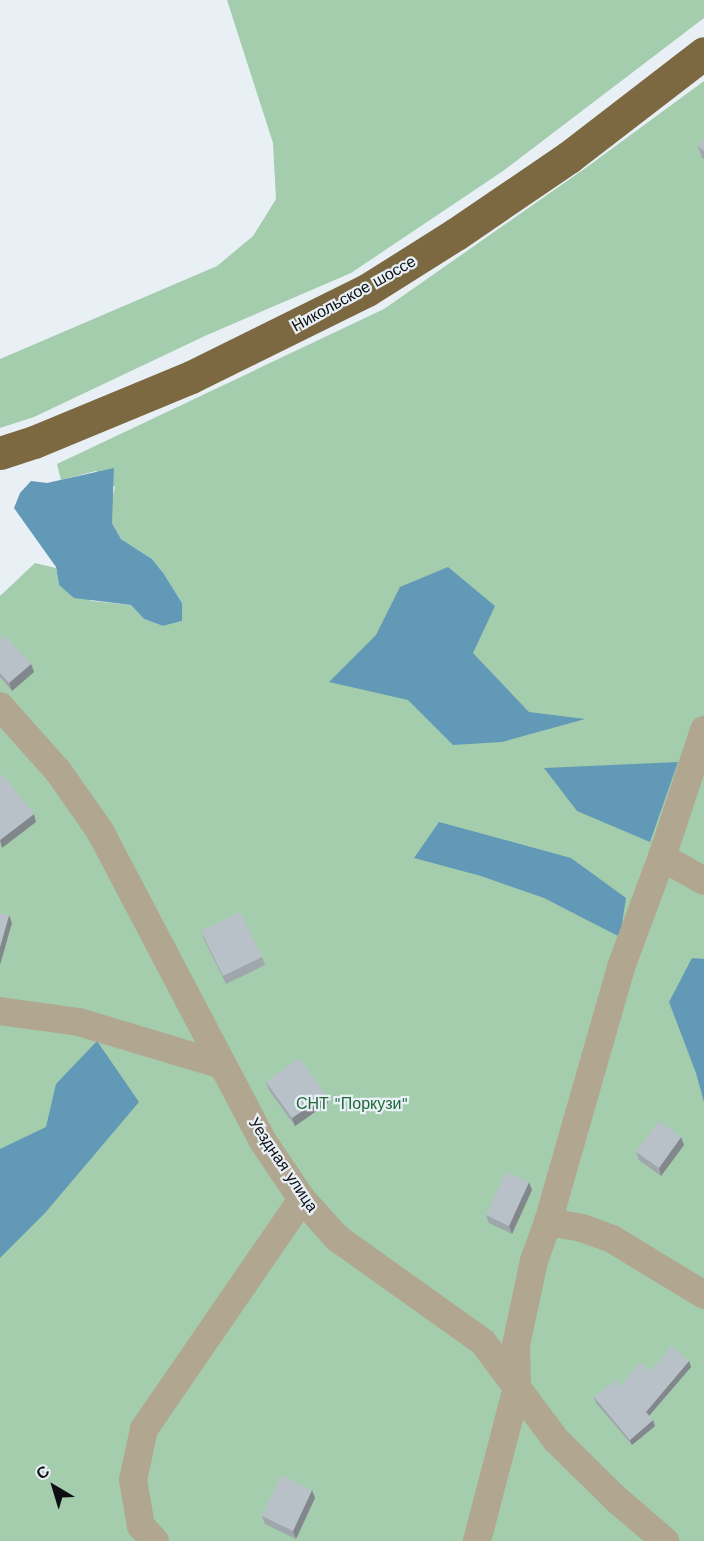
<!DOCTYPE html>
<html>
<head>
<meta charset="utf-8">
<style>
  body { margin:0 }
  #map { position:relative; width:704px; height:1541px; overflow:hidden; background:#e8f0f6; font-family:"Work Sans",sans-serif }
  div>[style] { position:absolute }
  .green>* { inset:0; background:#a4cdad }
  .water>* { inset:0; background:#6299b6 }
  .minor>* { height:28px; margin:-14px; padding:0 14px; transform-origin:14px; border-radius:14px; background:#b1a690 }
  .major>* { height:33px; margin:-16.5px; padding:0 16.5px; transform-origin:16.5px; border-radius:16.5px; background:#7d6941 }
  .wall>* { inset:0; background:#9fa6ac }
  .shaded-wall>* { inset:0; background:#82878c }
  .building>* { inset:0; background:#b9c1c8 }
  span { translate:-50% -50%; white-space:nowrap; text-align:center; line-height:1.15; -webkit-text-stroke:4.5px #e8f0f6; paint-order:stroke }
  .street-label { font-size:16px; color:#0d0f12 }
  .park-label { font-size:16px; color:#1f6739 }
  .north { position:absolute; left:24px; top:1457px; width:60px; height:60px; -webkit-text-stroke:4px #e8f0f6; paint-order:stroke; rotate:322deg; font-size:16px; font-weight:700; line-height:24px; text-align:center; color:#0d0f12 }
  .north::after { content:''; display:block; margin:auto; width:21px; height:27px; background:#0d0f12; clip-path:polygon(50% 0,100% 100%,50% 72%,0 100%) }
</style>
</head>
<body>
<div id="map">
  <div class="green">
    <i style="clip-path:polygon(227px 0,704px 0,704px 18px,503px 171px,351px 273px,207px 335px,34px 417px,0 428px,0 359px,217px 266px,253px 236px,276px 199px,273px 143px)"></i>
    <i style="clip-path:polygon(704px 81px,704px 1541px,0 1541px,0 596px,35px 563px,56px 568px,59px 585px,92px 601px,131px 605px,144px 619px,163px 626px,182px 621px,182px 603px,164px 574px,152px 559px,121px 539px,112px 523px,111px 505px,115px 487px,96px 471px,61px 480px,57px 464px,384px 309px,587px 167px)"></i>
  </div>
  <div class="water">
    <i style="clip-path:polygon(114px 468px,112px 523px,121px 539px,152px 559px,164px 574px,182px 603px,182px 621px,163px 626px,144px 619px,131px 605px,74px 598px,59px 585px,56px 567px,14px 508px,20px 493px,31px 481px,47px 483px)"></i>
    <i style="clip-path:polygon(448px 567px,495px 606px,473px 653px,529px 712px,585px 719px,502px 742px,453px 745px,408px 700px,329px 682px,376px 635px,400px 587px)"></i>
    <i style="clip-path:polygon(678px 762px,650px 842px,577px 811px,544px 768px)"></i>
    <i style="clip-path:polygon(439px 822px,571px 858px,626px 898px,620px 937px,544px 898px,481px 876px,414px 858px)"></i>
    <i style="clip-path:polygon(692px 958px,704px 959px,704px 1102px,696px 1073px,669px 1002px)"></i>
    <i style="clip-path:polygon(97px 1041px,139px 1102px,45px 1213px,0 1258px,0 1149px,46px 1127px,56px 1084px)"></i>
  </div>
  <div class="minor">
    <i style="left:0;top:706px;width:87px;rotate:48.3deg"></i>
    <i style="left:58px;top:771px;width:73px;rotate:55deg"></i>
    <i style="left:100px;top:831px;width:349px;rotate:62.3deg"></i>
    <i style="left:262px;top:1140px;width:71px;rotate:55.9deg"></i>
    <i style="left:302px;top:1199px;width:52px;rotate:48.1deg"></i>
    <i style="left:337px;top:1238px;width:179px;rotate:35.5deg"></i>
    <i style="left:483px;top:1342px;width:122px;rotate:53.3deg"></i>
    <i style="left:556px;top:1440px;width:84px;rotate:44.5deg"></i>
    <i style="left:616px;top:1499px;width:65px;rotate:40.6deg"></i>
    <i style="left:662px;top:857px;width:48px;rotate:29.7deg"></i>
    <i style="left:0;top:1011px;width:80px;rotate:7.9deg"></i>
    <i style="left:79px;top:1022px;width:149px;rotate:16.7deg"></i>
    <i style="left:548px;top:1222px;width:35px;rotate:10deg"></i>
    <i style="left:582px;top:1228px;width:32px;rotate:20deg"></i>
    <i style="left:612px;top:1239px;width:108px;rotate:31.3deg"></i>
    <i style="left:155px;top:1541px;width:21px;rotate:-133deg"></i>
    <i style="left:141px;top:1526px;width:47px;rotate:-99.9deg"></i>
    <i style="left:133px;top:1480px;width:52px;rotate:-77.8deg"></i>
    <i style="left:144px;top:1429px;width:279px;rotate:-55.5deg"></i>
    <i style="left:477px;top:1541px;width:159px;rotate:-75.4deg"></i>
    <i style="left:517px;top:1387px;width:42px;rotate:-91.4deg"></i>
    <i style="left:516px;top:1345px;width:86px;rotate:-77.9deg"></i>
    <i style="left:534px;top:1261px;width:41px;rotate:-70.3deg"></i>
    <i style="left:548px;top:1222px;width:265px;rotate:-74deg"></i>
    <i style="left:621px;top:967px;width:117px;rotate:-69.6deg"></i>
    <i style="left:662px;top:857px;width:134px;rotate:-71.7deg"></i>
  </div>
  <div class="major">
    <i style="left:0;top:453px;width:36px;rotate:-18deg"></i>
    <i style="left:34px;top:442px;width:170px;rotate:-22.5deg"></i>
    <i style="left:191px;top:377px;width:196px;rotate:-26.3deg"></i>
    <i style="left:367px;top:290px;width:105px;rotate:-32.2deg"></i>
    <i style="left:456px;top:234px;width:137px;rotate:-34.3deg"></i>
    <i style="left:569px;top:157px;width:170px;rotate:-37.6deg"></i>
  </div>
  <div class="wall">
    <i style="clip-path:polygon(704px 138px,704px 159px,702px 158px,698px 146px)"></i>
    <i style="clip-path:polygon(0 641px,31px 664px,34px 672px,12px 691px,0 677px)"></i>
    <i style="clip-path:polygon(201px 931px,262px 957px,265px 965px,226px 984px,204px 939px)"></i>
    <i style="clip-path:polygon(266px 1082px,328px 1103px,295px 1126px,269px 1090px)"></i>
    <i style="clip-path:polygon(684px 1145px,661px 1176px,639px 1160px,636px 1152px)"></i>
    <i style="clip-path:polygon(532px 1190px,512px 1234px,489px 1223px,486px 1215px)"></i>
    <i style="clip-path:polygon(689px 1361px,691px 1367px,649px 1416px,655px 1426px,632px 1445px,596px 1403px,594px 1397px,620px 1387px,651px 1371px)"></i>
    <i style="clip-path:polygon(315px 1498px,296px 1539px,265px 1524px,262px 1516px)"></i>
  </div>
  <div class="shaded-wall">
    <i style="clip-path:polygon(31px 664px,34px 672px,12px 691px,9px 683px)"></i>
    <i style="clip-path:polygon(34px 814px,36px 822px,2px 848px,0 840px)"></i>
    <i style="clip-path:polygon(9px 915px,12px 923px,0 965px,0 947px)"></i>
    <i style="clip-path:polygon(326px 1095px,328px 1103px,295px 1126px,292px 1118px)"></i>
    <i style="clip-path:polygon(681px 1137px,684px 1145px,661px 1176px,659px 1168px)"></i>
    <i style="clip-path:polygon(529px 1182px,532px 1190px,512px 1234px,509px 1226px)"></i>
    <i style="clip-path:polygon(689px 1361px,691px 1367px,648px 1417px,646px 1412px)"></i>
    <i style="clip-path:polygon(653px 1420px,655px 1426px,632px 1445px,630px 1440px)"></i>
    <i style="clip-path:polygon(312px 1490px,315px 1498px,296px 1539px,293px 1531px)"></i>
  </div>
  <div class="building">
    <i style="clip-path:polygon(704px 138px,704px 151px,698px 146px)"></i>
    <i style="clip-path:polygon(6px 636px,31px 664px,9px 683px,0 673px,0 641px)"></i>
    <i style="clip-path:polygon(2px 774px,34px 814px,0 840px,0 776px)"></i>
    <i style="clip-path:polygon(240px 912px,262px 957px,223px 976px,201px 931px)"></i>
    <i style="clip-path:polygon(0 913px,9px 915px,0 947px)"></i>
    <i style="clip-path:polygon(299px 1058px,326px 1095px,292px 1118px,266px 1082px)"></i>
    <i style="clip-path:polygon(659px 1121px,681px 1137px,659px 1168px,636px 1152px)"></i>
    <i style="clip-path:polygon(506px 1172px,529px 1182px,509px 1226px,486px 1215px)"></i>
    <i style="clip-path:polygon(671px 1346px,689px 1361px,646px 1412px,653px 1420px,630px 1440px,594px 1397px,615px 1380px,620px 1387px,640px 1362px,651px 1371px)"></i>
    <i style="clip-path:polygon(281px 1475px,312px 1490px,293px 1531px,262px 1516px)"></i>
  </div>
  <div class="street-label">
    <span style="left:354px;top:294px;rotate:-29deg">Никольское шоссе</span>
    <span style="left:283px;top:1165px;rotate:56deg">Уездная улица</span>
  </div>
  <div class="park-label">
    <span style="left:352px;top:1104px">СНТ "Поркузи"</span>
  </div>
  <div class="north">С</div>
</div>
</body>
</html>
